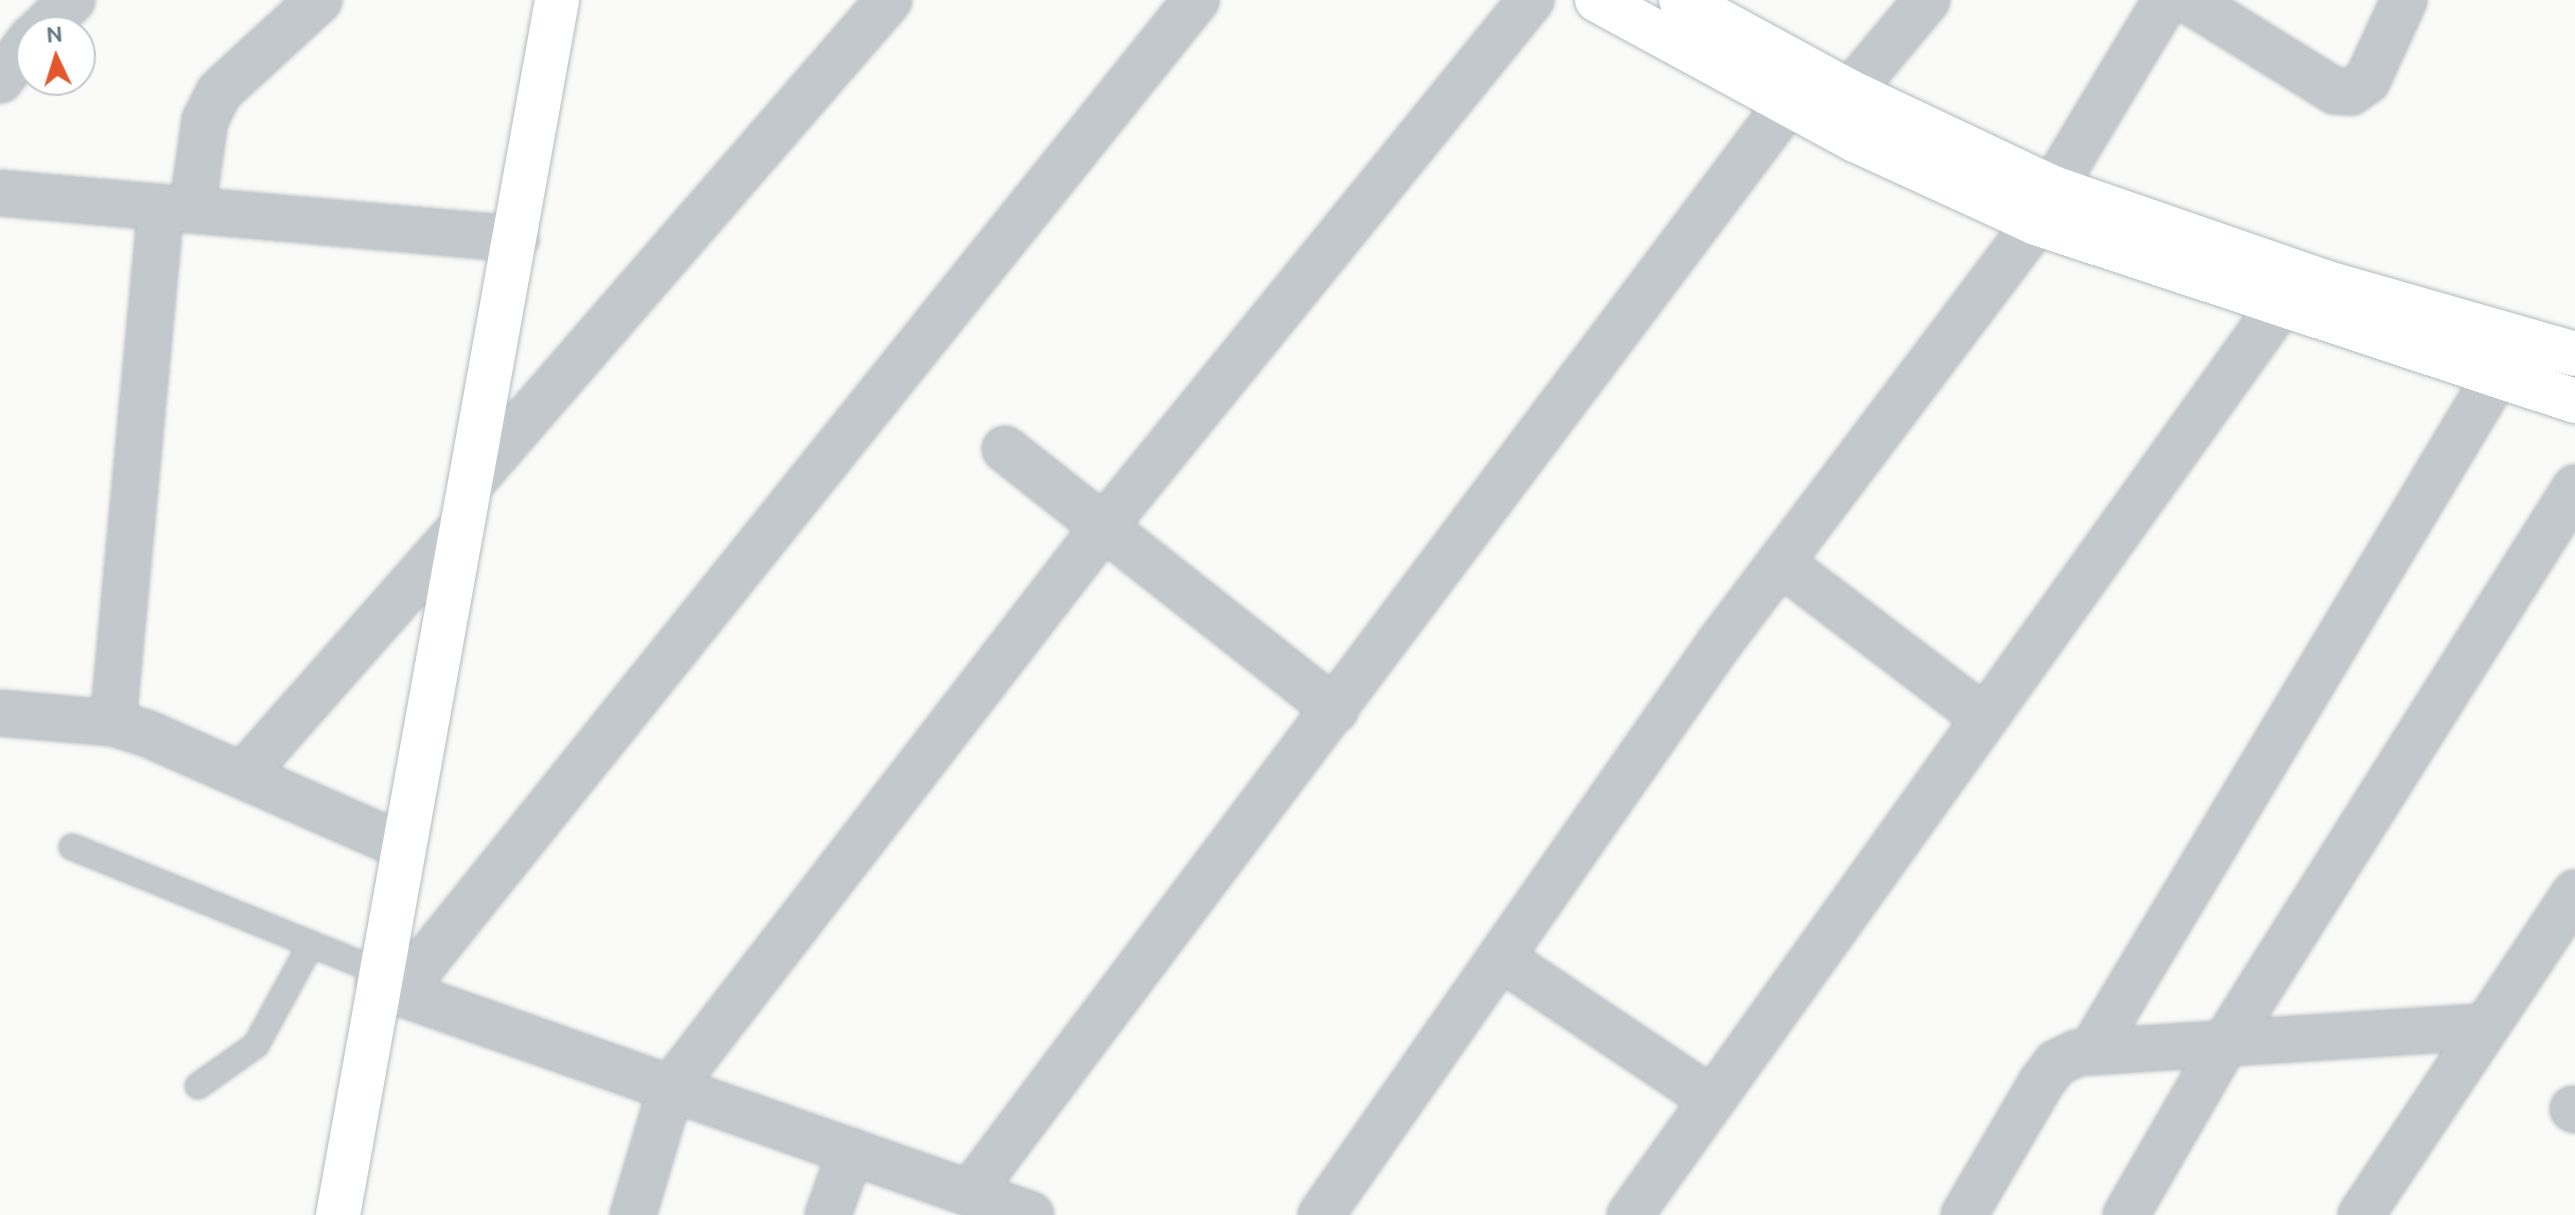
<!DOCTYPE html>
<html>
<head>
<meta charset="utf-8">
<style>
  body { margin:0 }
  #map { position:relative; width:2575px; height:1215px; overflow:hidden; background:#fafaf8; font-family:Ubuntu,sans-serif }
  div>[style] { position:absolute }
  .roads { filter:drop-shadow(0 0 2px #b3babf) drop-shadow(0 0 2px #b3babf) }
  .lane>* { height:24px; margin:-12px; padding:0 12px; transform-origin:12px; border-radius:12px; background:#c3c8cc }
  .street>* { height:44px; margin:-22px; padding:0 22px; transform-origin:22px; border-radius:22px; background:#c3c8cc }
  .secondary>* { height:44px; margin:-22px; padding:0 22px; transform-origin:22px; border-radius:22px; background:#fff }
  span { translate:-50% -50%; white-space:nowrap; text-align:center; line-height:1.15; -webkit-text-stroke:8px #fff; paint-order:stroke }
  .north { position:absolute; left:16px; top:16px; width:80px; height:80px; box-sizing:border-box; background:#fff; border:2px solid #c1c8cd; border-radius:50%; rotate:356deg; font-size:22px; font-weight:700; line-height:32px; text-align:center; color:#657683 }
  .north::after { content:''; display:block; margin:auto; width:28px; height:36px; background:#e4572e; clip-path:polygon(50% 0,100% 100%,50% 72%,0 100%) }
</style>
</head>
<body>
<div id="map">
  <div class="roads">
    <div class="lane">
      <i style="left:72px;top:847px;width:332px;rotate:22.1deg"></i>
      <i style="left:198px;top:1086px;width:71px;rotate:-35.3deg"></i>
      <i style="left:256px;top:1045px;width:115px;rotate:-61.4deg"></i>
    </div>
    <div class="street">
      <i style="left:2188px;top:0;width:173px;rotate:31.8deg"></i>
      <i style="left:2335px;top:91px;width:16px;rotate:4deg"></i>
      <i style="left:2351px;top:92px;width:19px;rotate:-35deg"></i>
      <i style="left:2367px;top:81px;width:89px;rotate:-65.4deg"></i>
      <i style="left:39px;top:32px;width:46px;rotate:-44.1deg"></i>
      <i style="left:0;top:80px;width:53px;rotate:-52.7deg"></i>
      <i style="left:1850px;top:92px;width:120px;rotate:-50.1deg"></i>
      <i style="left:2053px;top:188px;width:219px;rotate:-59deg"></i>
      <i style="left:0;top:193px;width:518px;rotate:5.09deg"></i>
      <i style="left:192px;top:210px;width:91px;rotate:-81.8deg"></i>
      <i style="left:205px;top:120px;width:31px;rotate:-63deg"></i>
      <i style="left:219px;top:92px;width:136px;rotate:-42.6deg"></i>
      <i style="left:1005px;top:449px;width:421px;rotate:38.3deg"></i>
      <i style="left:470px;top:484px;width:640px;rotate:-49.12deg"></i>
      <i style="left:1781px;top:563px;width:254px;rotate:37.3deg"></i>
      <i style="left:0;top:713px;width:113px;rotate:5.1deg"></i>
      <i style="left:113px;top:723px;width:34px;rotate:17deg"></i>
      <i style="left:146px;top:733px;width:280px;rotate:23.8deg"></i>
      <i style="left:113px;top:723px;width:518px;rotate:-84.69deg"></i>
      <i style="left:244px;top:774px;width:328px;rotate:-48.6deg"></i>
      <i style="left:1501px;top:958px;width:252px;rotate:33.8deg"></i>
      <i style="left:378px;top:985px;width:692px;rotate:19.4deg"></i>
      <i style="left:400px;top:993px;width:1273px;rotate:-51.28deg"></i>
      <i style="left:2092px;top:1050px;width:786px;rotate:-59.06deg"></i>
      <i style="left:2573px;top:1109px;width:2px;rotate:27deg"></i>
      <i style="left:970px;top:1193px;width:1363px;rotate:-53.11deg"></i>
      <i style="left:633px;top:1215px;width:133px;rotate:-73.3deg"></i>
      <i style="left:671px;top:1088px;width:712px;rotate:-52.36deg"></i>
      <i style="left:1106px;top:524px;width:675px;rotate:-50.96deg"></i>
      <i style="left:828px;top:1215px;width:68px;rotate:-70.2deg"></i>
      <i style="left:1321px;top:1215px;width:695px;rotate:-55.14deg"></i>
      <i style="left:1718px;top:645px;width:528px;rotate:-53deg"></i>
      <i style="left:1630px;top:1215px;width:1118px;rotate:-54.46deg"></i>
      <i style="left:1964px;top:1215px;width:153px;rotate:-59.7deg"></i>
      <i style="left:2041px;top:1083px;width:25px;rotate:-53deg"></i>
      <i style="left:2056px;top:1063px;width:23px;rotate:-25deg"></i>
      <i style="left:2077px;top:1053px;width:408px;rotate:-3.7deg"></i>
      <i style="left:2126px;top:1215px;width:202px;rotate:-60deg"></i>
      <i style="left:2227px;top:1040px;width:653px;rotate:-57.77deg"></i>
      <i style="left:2361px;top:1215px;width:387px;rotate:-56.4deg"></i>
    </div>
    <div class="secondary">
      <i style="left:1597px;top:0;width:294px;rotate:28.5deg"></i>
      <i style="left:1855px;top:140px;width:199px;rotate:24.6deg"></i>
      <i style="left:2036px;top:223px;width:568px;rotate:18.28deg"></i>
      <i style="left:1681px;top:0;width:192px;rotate:28.6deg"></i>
      <i style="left:1850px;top:92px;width:225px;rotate:25.3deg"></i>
      <i style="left:2053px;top:188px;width:287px;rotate:19.1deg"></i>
      <i style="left:2324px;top:282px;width:261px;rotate:16deg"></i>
      <i style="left:338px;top:1215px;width:1235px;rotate:-79.78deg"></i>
    </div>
  </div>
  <div class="north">N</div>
</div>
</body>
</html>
